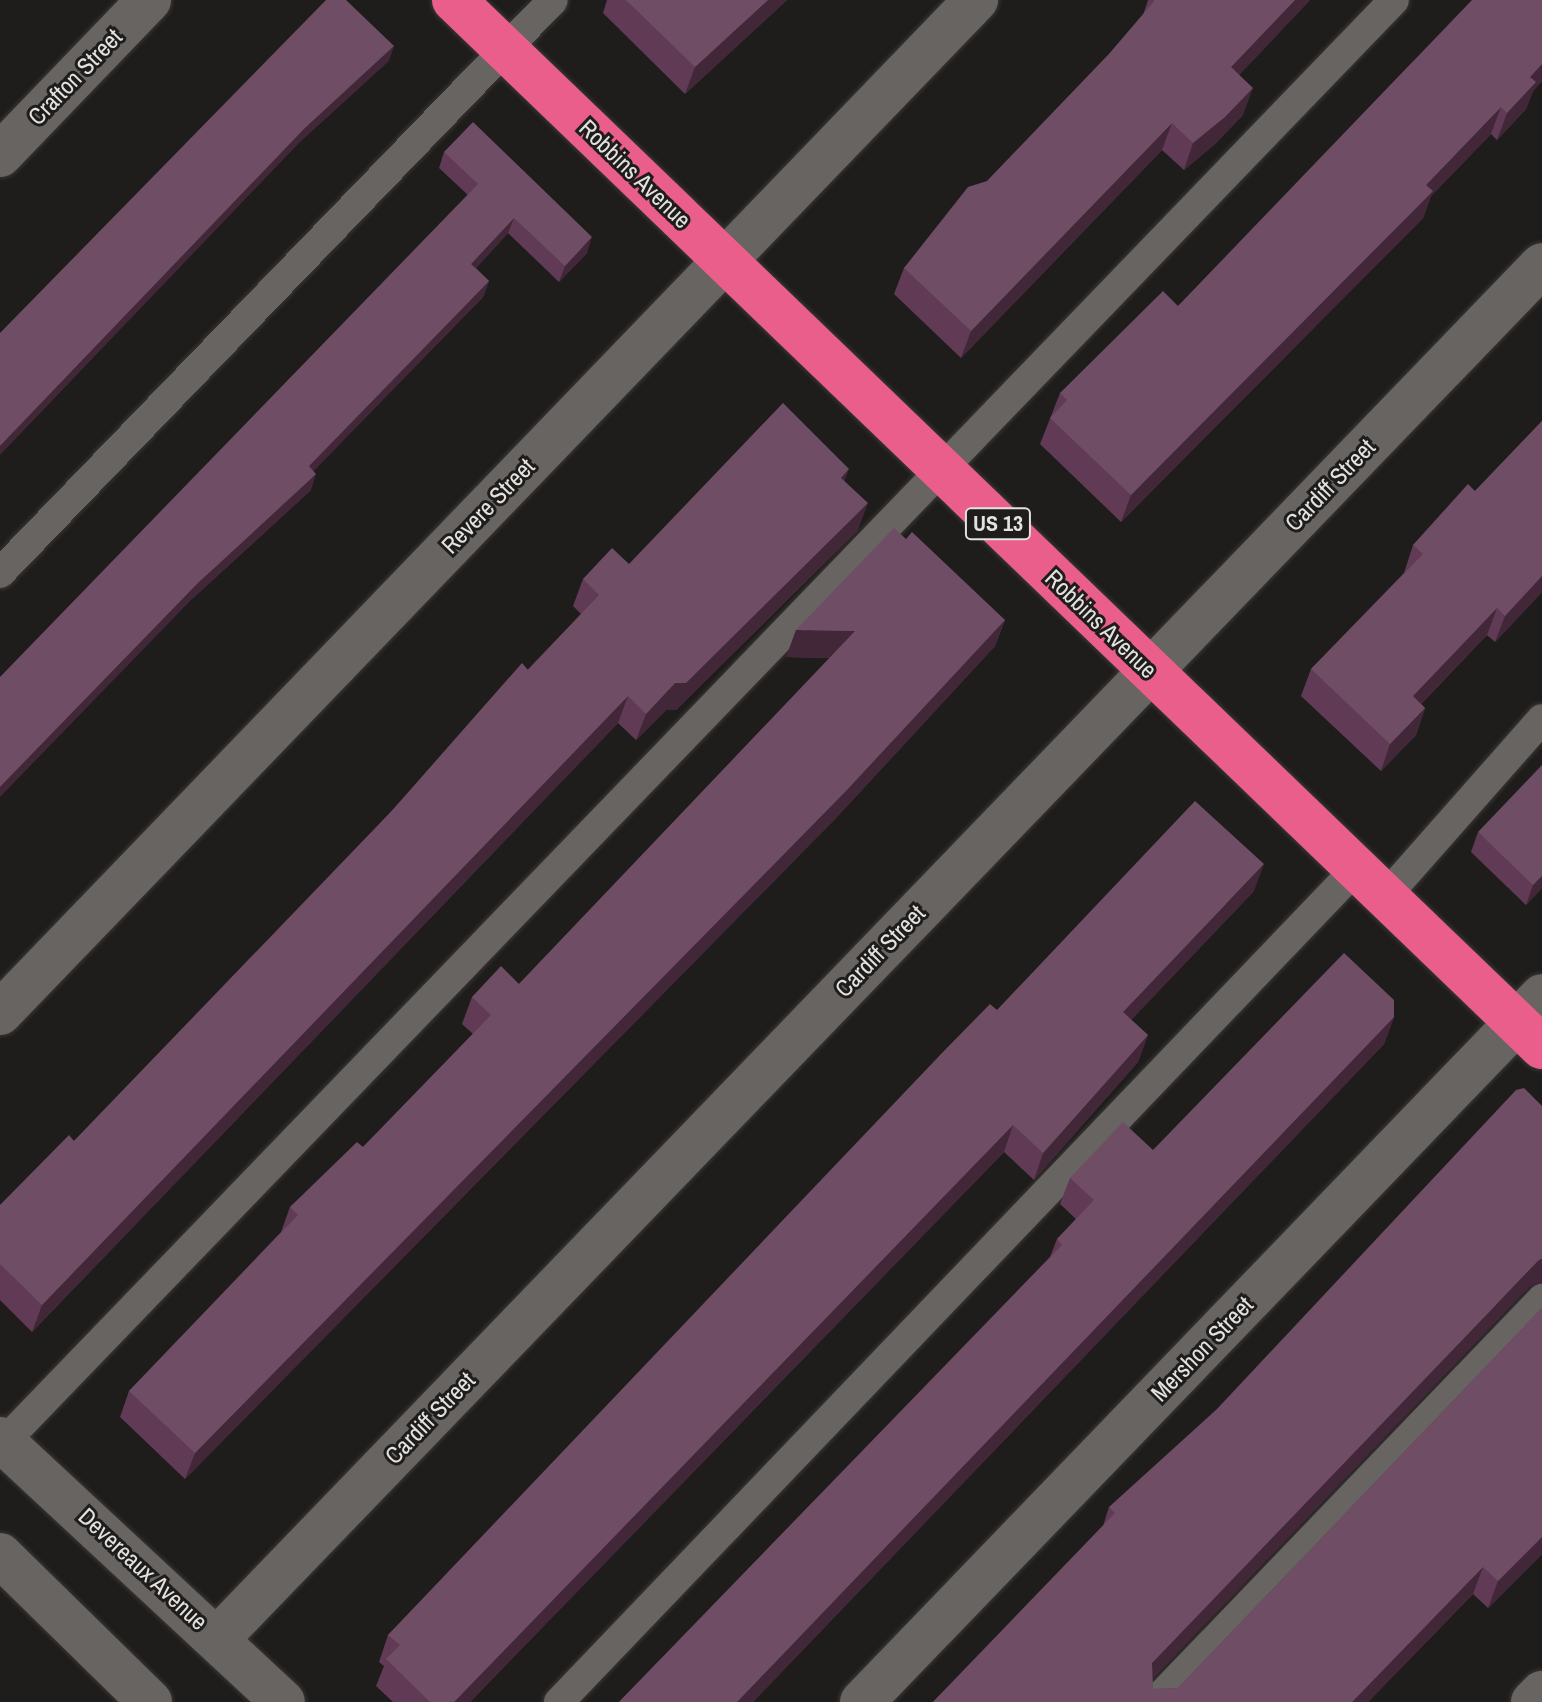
<!DOCTYPE html>
<html>
<head>
<meta charset="utf-8">
<style>
  body { margin:0 }
  #map { position:relative; width:1542px; height:1702px; overflow:hidden; background:#1f1d1b; font-family:"Archivo Narrow",sans-serif }
  div>[style] { position:absolute }
  .roads { filter:drop-shadow(0 0 2px #393736) drop-shadow(0 0 2px #393736) }
  .lane>* { height:30px; margin:-15px; padding:0 15px; transform-origin:15px; border-radius:15px; background:#676461 }
  .street>* { height:44px; margin:-22px; padding:0 22px; transform-origin:22px; border-radius:22px; background:#676461 }
  .secondary>* { height:44px; margin:-22px; padding:0 22px; transform-origin:22px; border-radius:22px; background:#676461 }
  .highway>* { height:44px; margin:-22px; padding:0 22px; transform-origin:22px; border-radius:22px; background:#e95e8a }
  .wall>* { inset:0; background:#613b55 }
  .shaded-wall>* { inset:0; background:#412738 }
  .building>* { inset:0; background:#6f4d64 }
  span { translate:-50% -50%; white-space:nowrap; text-align:center; line-height:1.15; -webkit-text-stroke:6px #1f1d1b; paint-order:stroke }
  .shield-label span { padding:2px 6px; background:#1f1d1b; border:2px solid; border-radius:6px; -webkit-text-stroke-width:0 }
  .shield-label { font-size:22px; color:#e4e2e0; font-weight:700 }
  .street-label { font-size:24px; color:#e4e2e0 }
</style>
</head>
<body>
<div id="map">
  <div class="roads">
    <div class="lane">
      <i style="left:0;top:573px;width:796px;rotate:-46.02deg"></i>
      <i style="left:1385px;top:897px;width:237px;rotate:-48.6deg"></i>
      <i style="left:5px;top:1441px;width:2001px;rotate:-46.05deg"></i>
      <i style="left:559px;top:1702px;width:1153px;rotate:-46.27deg"></i>
      <i style="left:1155px;top:1702px;width:559px;rotate:-46.16deg"></i>
    </div>
    <div class="street">
      <i style="left:0;top:155px;width:215px;rotate:-46.1deg"></i>
      <i style="left:0;top:1013px;width:1407px;rotate:-46.07deg"></i>
      <i style="left:218px;top:1638px;width:1907px;rotate:-46.04deg"></i>
      <i style="left:862px;top:1702px;width:980px;rotate:-46.07deg"></i>
      <i style="left:1533px;top:1702px;width:13px;rotate:-45deg"></i>
    </div>
    <div class="secondary">
      <i style="left:0;top:1439px;width:386px;rotate:42.9deg"></i>
      <i style="left:0;top:1555px;width:210px;rotate:44.4deg"></i>
    </div>
    <div class="highway">
      <i style="left:454px;top:0;width:1510px;rotate:43.9deg"></i>
    </div>
  </div>
  <div class="wall">
    <i style="clip-path:polygon(607px 0,787px 0,685px 94px,603px 13px)"></i>
    <i style="clip-path:polygon(1148px 0,1310px 0,1239px 75px,1243px 115px,1215px 144px,1184px 170px,1162px 150px,961px 358px,894px 294px,904px 268px,1109px 54px,1143px 15px)"></i>
    <i style="clip-path:polygon(1542px 0,1542px 81px,1533px 91px,1526px 109px,1497px 140px,1491px 134px,1431px 196px,1423px 218px,1121px 522px,1040px 444px,1060px 393px,1178px 306px)"></i>
    <i style="clip-path:polygon(444px 152px,587px 253px,559px 282px,508px 233px,476px 268px,489px 281px,483px 297px,313px 471px,311px 490px,192px 599px,468px 195px,439px 168px)"></i>
    <i style="clip-path:polygon(1542px 421px,1542px 592px,1495px 642px,1487px 635px,1421px 704px,1425px 708px,1416px 735px,1381px 771px,1301px 696px,1311px 669px,1404px 573px,1413px 545px,1475px 491px)"></i>
    <i style="clip-path:polygon(845px 481px,858px 530px,676px 710px,666px 710px,636px 740px,618px 723px,32px 1332px,0 1300px,0 1205px,74px 1141px,581px 614px,573px 606px,583px 579px,629px 564px)"></i>
    <i style="clip-path:polygon(906px 539px,1005px 620px,995px 646px,836px 818px,185px 1479px,120px 1417px,129px 1391px,281px 1232px,290px 1207px,363px 1147px,473px 1034px,462px 1024px,472px 997px,519px 984px,830px 658px,786px 657px)"></i>
    <i style="clip-path:polygon(1478px 832px,1542px 888px,1526px 905px,1471px 852px)"></i>
    <i style="clip-path:polygon(1254px 891px,1131px 1020px,1148px 1035px,1138px 1062px,1034px 1180px,1004px 1152px,470px 1702px,393px 1702px,376px 1686px,384px 1666px,379px 1662px,388px 1635px,997px 1010px)"></i>
    <i style="clip-path:polygon(1394px 1017px,1384px 1044px,753px 1702px,619px 1702px,1050px 1257px,1057px 1239px,1076px 1219px,1060px 1204px,1070px 1178px,1153px 1150px)"></i>
    <i style="clip-path:polygon(1529px 1287px,1152px 1679px,1153px 1689px,1178px 1688px,1542px 1308px,1542px 1554px,1488px 1608px,1473px 1594px,1368px 1702px,933px 1702px,1103px 1526px,1109px 1507px)"></i>
  </div>
  <div class="shaded-wall">
    <i style="clip-path:polygon(768px 0,787px 0,685px 94px,695px 67px)"></i>
    <i style="clip-path:polygon(1295px 0,1310px 0,1221px 94px,1231px 67px)"></i>
    <i style="clip-path:polygon(394px 46px,389px 61px,299px 143px,0 455px,0 446px,304px 129px)"></i>
    <i style="clip-path:polygon(1542px 64px,1542px 81px,1533px 91px,1526px 109px,1497px 140px,1507px 113px,1530px 77px)"></i>
    <i style="clip-path:polygon(1253px 88px,1243px 115px,1215px 144px,1184px 170px,1193px 143px)"></i>
    <i style="clip-path:polygon(1501px 107px,1491px 134px,1431px 196px,1423px 218px,1121px 522px,1131px 495px,1426px 185px)"></i>
    <i style="clip-path:polygon(1172px 123px,1162px 150px,961px 358px,971px 331px)"></i>
    <i style="clip-path:polygon(514px 218px,508px 233px,466px 279px,471px 264px)"></i>
    <i style="clip-path:polygon(592px 237px,587px 253px,559px 282px,565px 266px)"></i>
    <i style="clip-path:polygon(489px 281px,483px 297px,303px 482px,309px 466px)"></i>
    <i style="clip-path:polygon(849px 469px,839px 496px,841px 478px)"></i>
    <i style="clip-path:polygon(316px 474px,311px 490px,192px 599px,0 797px,0 787px,198px 583px)"></i>
    <i style="clip-path:polygon(868px 503px,858px 530px,676px 710px,666px 710px,636px 740px,646px 714px,675px 683px)"></i>
    <i style="clip-path:polygon(1542px 573px,1542px 592px,1495px 642px,1505px 616px)"></i>
    <i style="clip-path:polygon(1497px 608px,1487px 635px,1403px 722px,1413px 696px)"></i>
    <i style="clip-path:polygon(1005px 620px,995px 646px,836px 818px,185px 1479px,195px 1453px)"></i>
    <i style="clip-path:polygon(796px 630px,855px 631px,845px 658px,786px 657px)"></i>
    <i style="clip-path:polygon(628px 696px,618px 723px,32px 1332px,42px 1305px)"></i>
    <i style="clip-path:polygon(1425px 708px,1416px 735px,1381px 771px,1390px 744px)"></i>
    <i style="clip-path:polygon(1264px 864px,1254px 891px,1113px 1039px,1123px 1012px)"></i>
    <i style="clip-path:polygon(1542px 876px,1542px 888px,1526px 905px,1533px 885px)"></i>
    <i style="clip-path:polygon(1394px 1017px,1384px 1044px,753px 1702px,737px 1702px)"></i>
    <i style="clip-path:polygon(1148px 1035px,1138px 1062px,1034px 1180px,1043px 1153px)"></i>
    <i style="clip-path:polygon(1013px 1125px,1004px 1152px,470px 1702px,454px 1702px)"></i>
    <i style="clip-path:polygon(1542px 1259px,1542px 1283px,1529px 1287px,1142px 1690px,1152px 1663px,1539px 1260px)"></i>
    <i style="clip-path:polygon(1542px 1537px,1542px 1554px,1488px 1608px,1498px 1581px)"></i>
    <i style="clip-path:polygon(1483px 1567px,1473px 1594px,1368px 1702px,1352px 1702px)"></i>
  </div>
  <div class="building">
    <i style="clip-path:polygon(326px 0,346px 0,394px 46px,304px 129px,0 446px,0 333px)"></i>
    <i style="clip-path:polygon(626px 0,768px 0,695px 67px)"></i>
    <i style="clip-path:polygon(1155px 0,1295px 0,1231px 67px,1253px 88px,1225px 117px,1193px 143px,1172px 123px,971px 331px,904px 268px,968px 187px,987px 181px,1109px 54px)"></i>
    <i style="clip-path:polygon(1472px 0,1542px 0,1542px 64px,1530px 77px,1536px 82px,1507px 113px,1501px 107px,1426px 185px,1433px 191px,1131px 495px,1050px 418px,1067px 400px,1060px 393px,1163px 291px,1178px 306px)"></i>
    <i style="clip-path:polygon(473px 122px,592px 237px,565px 266px,514px 218px,471px 264px,489px 281px,309px 466px,316px 474px,198px 583px,0 787px,0 677px,478px 184px,444px 152px)"></i>
    <i style="clip-path:polygon(783px 403px,849px 469px,841px 478px,868px 503px,686px 683px,675px 683px,646px 714px,628px 696px,42px 1305px,0 1264px,0 1205px,69px 1135px,74px 1141px,389px 814px,522px 663px,528px 670px,599px 595px,583px 579px,612px 548px,629px 564px)"></i>
    <i style="clip-path:polygon(1542px 421px,1542px 576px,1505px 616px,1497px 608px,1413px 696px,1425px 708px,1390px 744px,1311px 669px,1423px 554px,1413px 545px,1468px 484px,1475px 491px)"></i>
    <i style="clip-path:polygon(894px 528px,906px 539px,912px 532px,1005px 620px,846px 791px,195px 1453px,129px 1391px,298px 1215px,290px 1207px,357px 1142px,363px 1147px,491px 1015px,472px 997px,501px 966px,519px 984px,855px 631px,796px 630px)"></i>
    <i style="clip-path:polygon(1542px 765px,1542px 876px,1533px 885px,1478px 832px)"></i>
    <i style="clip-path:polygon(1195px 801px,1264px 864px,1123px 1012px,1148px 1035px,1043px 1153px,1013px 1125px,454px 1702px,430px 1702px,386px 1659px,400px 1645px,388px 1635px,942px 1053px,990px 1004px,997px 1010px)"></i>
    <i style="clip-path:polygon(1344px 953px,1394px 1000px,1394px 1017px,737px 1702px,619px 1702px,1062px 1245px,1057px 1239px,1094px 1200px,1070px 1178px,1123px 1122px,1153px 1150px)"></i>
    <i style="clip-path:polygon(1524px 1088px,1542px 1106px,1542px 1259px,1539px 1260px,1152px 1663px,1153px 1689px,1178px 1688px,1542px 1308px,1542px 1537px,1498px 1581px,1483px 1567px,1352px 1702px,933px 1702px,1115px 1513px,1109px 1507px,1217px 1409px,1516px 1090px)"></i>
  </div>
  <div class="shield-label">
    <span style="left:998px;top:524px">US 13</span>
  </div>
  <div class="street-label">
    <span style="left:75px;top:77px;rotate:-46deg">Crafton Street</span>
    <span style="left:635px;top:174px;rotate:44deg">Robbins Avenue</span>
    <span style="left:1330px;top:485px;rotate:-46deg">Cardiff Street</span>
    <span style="left:488px;top:506px;rotate:-46deg">Revere Street</span>
    <span style="left:1101px;top:624px;rotate:44deg">Robbins Avenue</span>
    <span style="left:880px;top:951px;rotate:-46deg">Cardiff Street</span>
    <span style="left:1202px;top:1349px;rotate:-46deg">Mershon Street</span>
    <span style="left:430px;top:1418px;rotate:-46deg">Cardiff Street</span>
    <span style="left:143px;top:1569px;rotate:43deg">Devereaux Avenue</span>
  </div>
</div>
</body>
</html>
